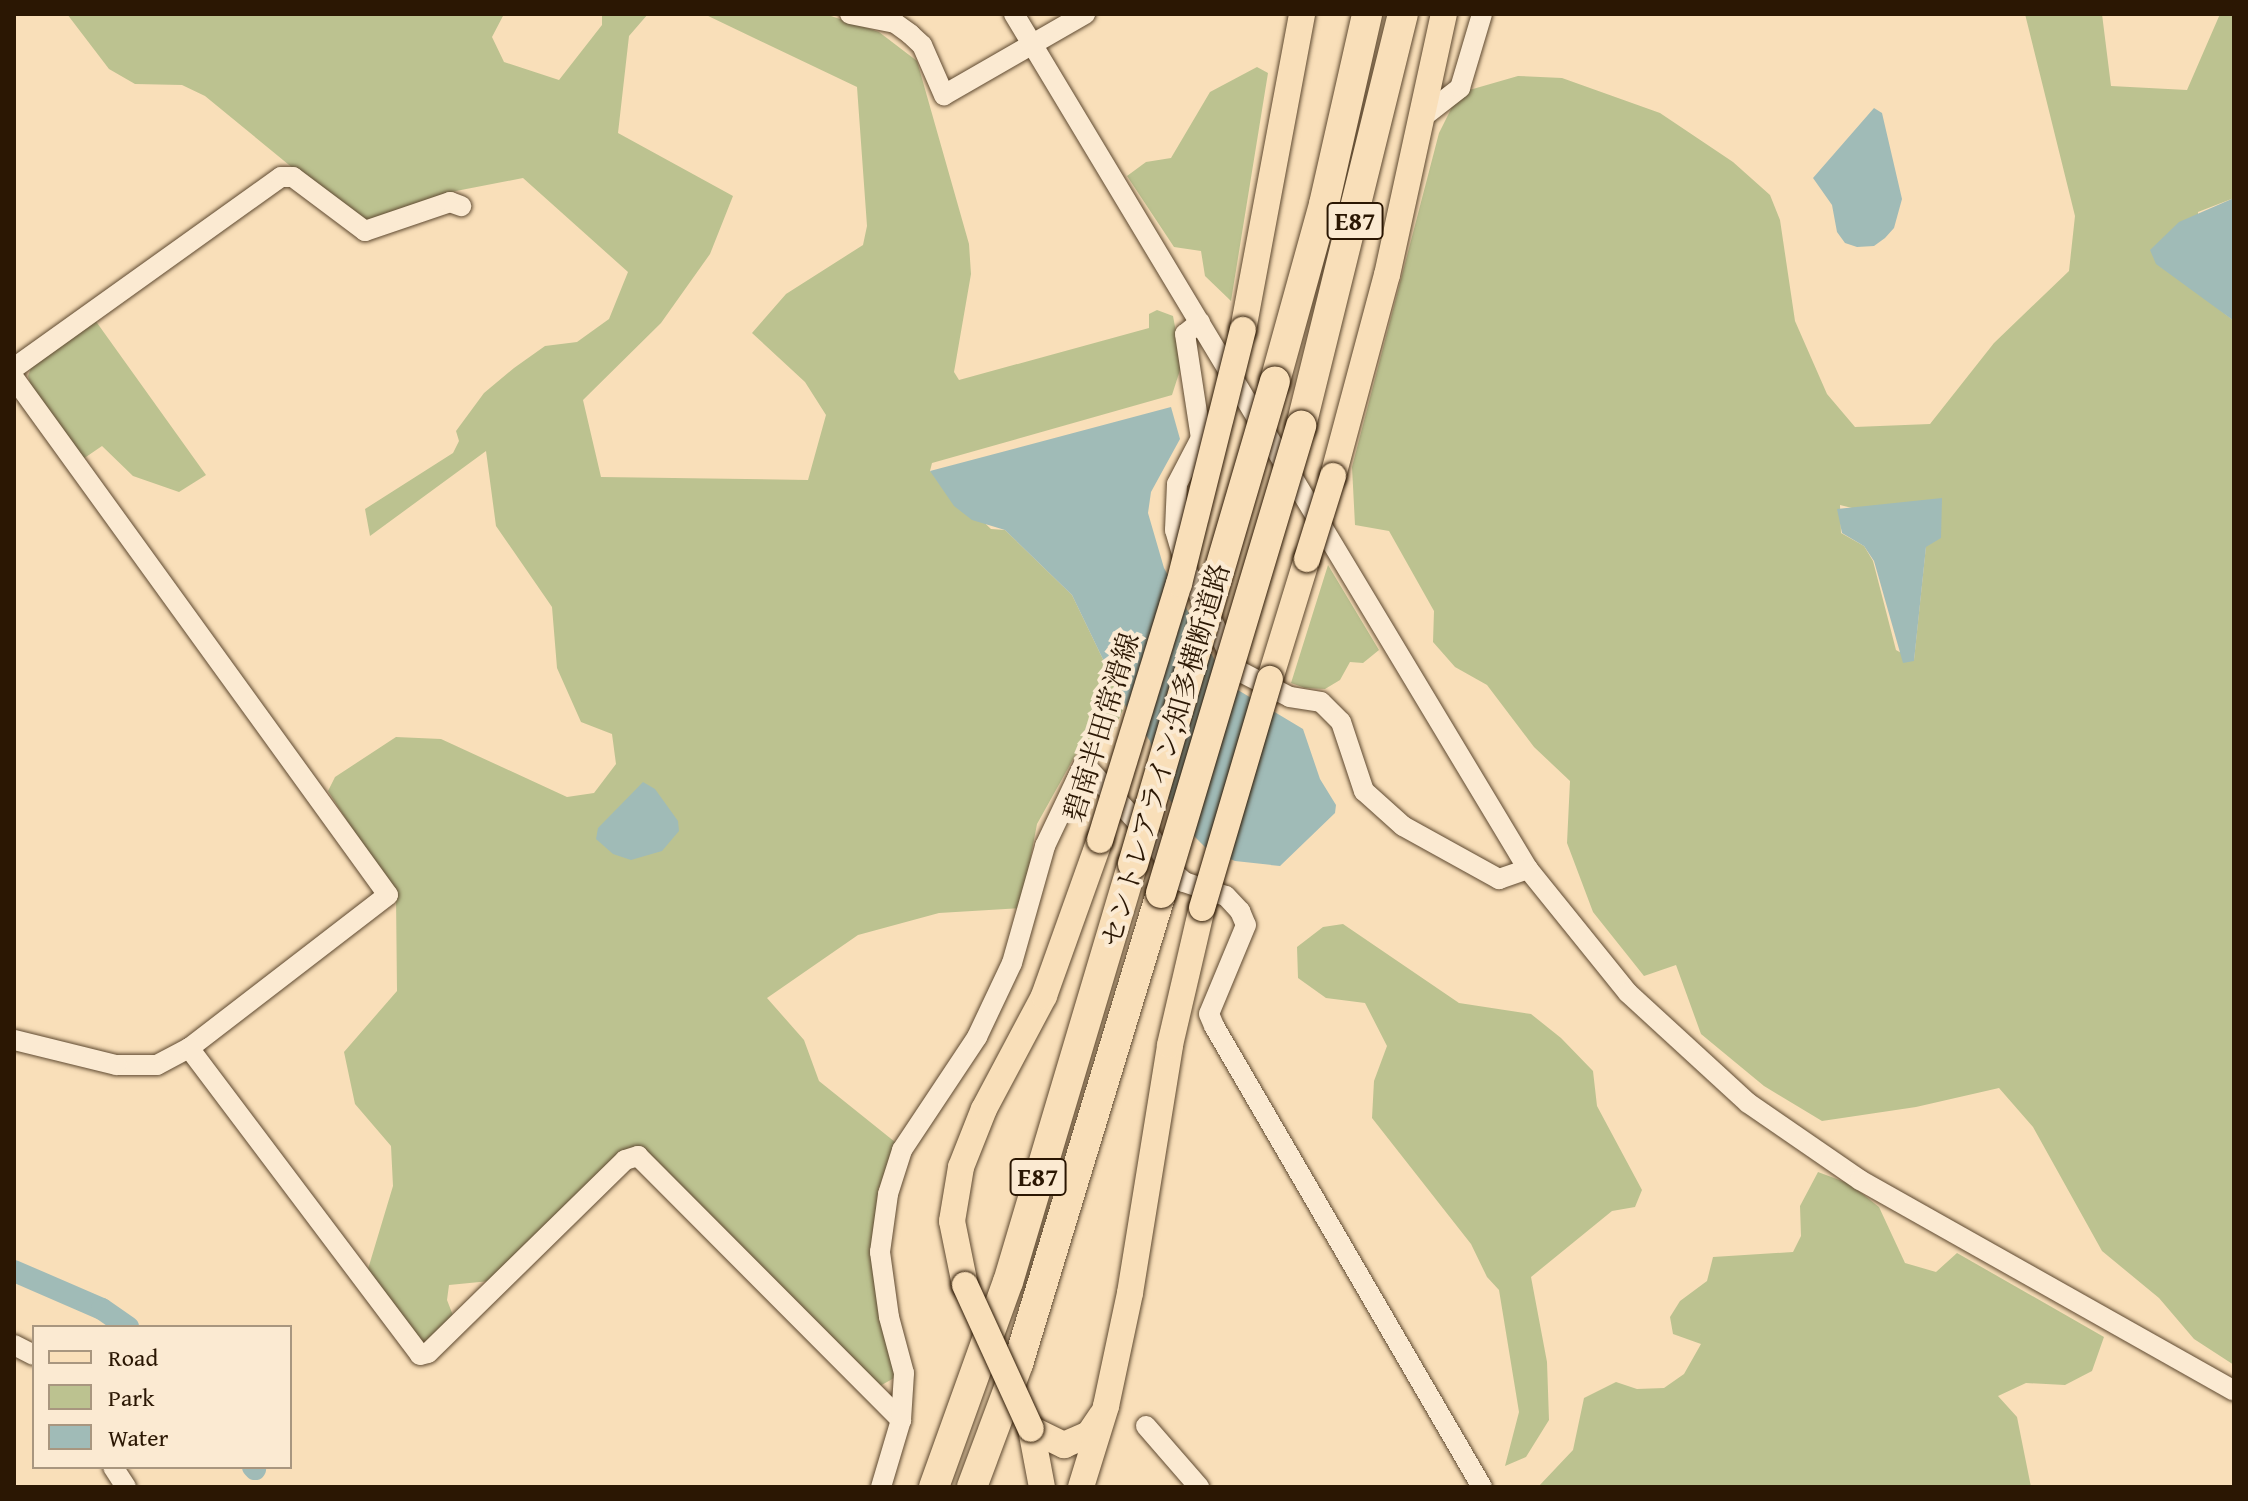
<!DOCTYPE html>
<html>
<head>
<meta charset="utf-8">
<style>
  body { margin:0 }
  #map { position:relative; width:2248px; height:1501px; overflow:hidden; background:#f9dfb9; font-family:"Gentium Book Plus","Noto Serif JP",serif }
  div>[style] { position:absolute }
  .green>* { inset:0; background:#bcc290 }
  .water>* { inset:0; background:#a0bbb7 }
  .canal>* { height:22px; margin:-11px; padding:0 11px; transform-origin:11px; border-radius:11px; background:#a0bbb7 }
  .roads { filter:drop-shadow(0 0 2px #5e4930) drop-shadow(0 0 2px #5e4930) }
  .minor>* { height:20px; margin:-10px; padding:0 10px; transform-origin:10px; border-radius:10px; background:#fbead2 }
  .major>* { height:26px; margin:-13px; padding:0 13px; transform-origin:13px; border-radius:13px; background:#f9dfb9 }
  .highway>* { height:30px; margin:-15px; padding:0 15px; transform-origin:15px; border-radius:15px; background:#f9dfb9 }
  .bridges { filter:drop-shadow(0 0 2px #2b1703) drop-shadow(0 0 2px #2b1703) }
  .major-bridge>* { height:26px; margin:-13px; padding:0 13px; transform-origin:13px; border-radius:13px; background:#f9dfb9 }
  .highway-bridge>* { height:30px; margin:-15px; padding:0 15px; transform-origin:15px; border-radius:15px; background:#f9dfb9 }
  span { translate:-50% -50%; white-space:nowrap; text-align:center; line-height:1.15; -webkit-text-stroke:8px #fbead2; paint-order:stroke }
  .shield-label span { padding:2px 6px; background:#fbead2; border:2px solid; border-radius:6px; -webkit-text-stroke-width:0 }
  .shield-label { font-size:26px; color:#2b1703; font-weight:700 }
  .street-label { font-size:28px; color:#2b1703 }
  .frame { position:absolute; inset:0; border:16px solid #2b1703; pointer-events:none }
  .legend { position:absolute; left:32px; top:1325px; width:260px; height:144px; box-sizing:border-box; background:#fbead2; border:2px solid #a8967f; margin:0; padding:10px 14px; list-style:none; font-size:24px; color:#2b1703 }
  .legend li { display:flex; align-items:center; gap:16px; height:40px }
  .legend b { width:40px; border:2px solid #a8967f }
</style>
</head>
<body>
<div id="map">
  <div class="green">
    <i style="clip-path:polygon(67px 14px,504px 14px,492px 37px,504px 62px,559px 80px,602px 25px,602px 14px,648px 14px,629px 36px,618px 133px,733px 196px,710px 254px,661px 323px,583px 400px,601px 477px,808px 480px,826px 415px,805px 382px,752px 333px,786px 294px,863px 245px,867px 226px,857px 87px,704px 14px,831px 16px,879px 32px,917px 61px,969px 244px,971px 274px,954px 372px,959px 380px,1149px 328px,1149px 314px,1157px 310px,1173px 316px,1182px 364px,1172px 395px,932px 463px,930px 471px,991px 529px,1005px 530px,1072px 595px,1125px 705px,1111px 737px,1076px 754px,1037px 824px,1021px 908px,939px 913px,858px 935px,767px 998px,804px 1040px,819px 1081px,895px 1142px,878px 1192px,871px 1252px,896px 1377px,878px 1387px,637px 1151px,490px 1281px,449px 1285px,447px 1300px,454px 1318px,424px 1348px,368px 1269px,393px 1186px,391px 1146px,355px 1104px,344px 1052px,397px 991px,396px 897px,328px 791px,335px 777px,396px 737px,441px 739px,567px 797px,594px 793px,616px 764px,612px 734px,581px 722px,557px 668px,552px 607px,496px 526px,486px 451px,370px 536px,365px 509px,453px 453px,459px 441px,456px 431px,484px 393px,514px 368px,545px 346px,577px 342px,609px 319px,628px 272px,523px 178px,456px 191px,383px 221px,355px 219px,205px 96px,182px 85px,135px 84px,109px 69px)"></i>
    <i style="clip-path:polygon(evenodd,2025px 14px,2102px 14px,2111px 86px,2187px 90px,2220px 14px,2234px 14px,2234px 198px,2198px 212px,2198px 293px,2234px 321px,2234px 1365px,2194px 1339px,2159px 1298px,2102px 1251px,2033px 1127px,1999px 1088px,1916px 1107px,1822px 1121px,1764px 1086px,1701px 1034px,1676px 965px,1644px 976px,1593px 912px,1567px 843px,1570px 781px,1534px 747px,1487px 685px,1455px 667px,1433px 642px,1434px 611px,1389px 531px,1355px 525px,1352px 467px,1439px 133px,1459px 93px,1518px 76px,1562px 78px,1660px 113px,1733px 162px,1770px 195px,1780px 220px,1795px 321px,1827px 394px,1855px 427px,1930px 424px,1994px 343px,2069px 271px,2075px 216px,2025px 14px,1840px 505px,1940px 530px,1941px 537px,1926px 546px,1914px 660px,1896px 650px,1873px 561px,1864px 546px,1841px 533px,1840px 505px)"></i>
    <i style="clip-path:polygon(1257px 67px,1268px 73px,1231px 301px,1205px 276px,1201px 251px,1174px 247px,1127px 176px,1146px 162px,1171px 158px,1210px 92px)"></i>
    <i style="clip-path:polygon(95px 320px,206px 475px,179px 492px,133px 476px,102px 446px,83px 459px,33px 392px,28px 376px,33px 363px)"></i>
    <i style="clip-path:polygon(1328px 565px,1379px 650px,1363px 663px,1350px 662px,1340px 680px,1325px 689px,1305px 688px,1291px 683px)"></i>
    <i style="clip-path:polygon(1343px 924px,1459px 1003px,1531px 1014px,1561px 1038px,1593px 1071px,1597px 1106px,1642px 1190px,1635px 1207px,1612px 1211px,1531px 1277px,1547px 1362px,1549px 1420px,1526px 1457px,1505px 1466px,1519px 1412px,1499px 1290px,1487px 1277px,1471px 1244px,1372px 1118px,1374px 1081px,1387px 1046px,1365px 1003px,1326px 998px,1298px 978px,1297px 947px,1323px 927px)"></i>
    <i style="clip-path:polygon(1818px 1172px,1850px 1184px,1879px 1207px,1905px 1263px,1936px 1272px,1957px 1253px,2104px 1337px,2092px 1371px,2065px 1385px,2026px 1383px,1998px 1396px,2017px 1417px,2031px 1487px,1538px 1487px,1573px 1450px,1584px 1398px,1616px 1382px,1637px 1389px,1664px 1388px,1684px 1374px,1701px 1344px,1673px 1334px,1670px 1317px,1680px 1301px,1707px 1281px,1713px 1257px,1793px 1252px,1801px 1236px,1800px 1206px)"></i>
  </div>
  <div class="water">
    <i style="clip-path:polygon(1874px 108px,1882px 113px,1902px 199px,1894px 228px,1885px 238px,1874px 246px,1857px 247px,1845px 243px,1837px 232px,1832px 205px,1813px 178px)"></i>
    <i style="clip-path:polygon(2234px 198px,2234px 321px,2156px 264px,2150px 250px,2179px 222px)"></i>
    <i style="clip-path:polygon(1171px 407px,1180px 439px,1151px 492px,1148px 513px,1164px 568px,1228px 684px,1303px 729px,1320px 779px,1336px 805px,1335px 813px,1280px 866px,1235px 861px,1207px 849px,1195px 837px,1165px 793px,1150px 741px,1125px 705px,1072px 595px,1005px 530px,972px 520px,954px 506px,930px 471px)"></i>
    <i style="clip-path:polygon(1942px 498px,1941px 538px,1926px 547px,1914px 661px,1903px 663px,1874px 561px,1864px 546px,1842px 533px,1837px 509px)"></i>
    <i style="clip-path:polygon(643px 782px,655px 789px,678px 821px,679px 831px,662px 851px,631px 860px,613px 854px,596px 839px,598px 828px)"></i>
  </div>
  <div class="canal">
    <i style="left:14px;top:1271px;width:96px;rotate:23.4deg"></i>
    <i style="left:102px;top:1309px;width:32px;rotate:35deg"></i>
    <i style="left:253px;top:1467px;width:3px;rotate:45deg"></i>
  </div>
  <div class="roads">
    <div class="minor">
      <i style="left:850px;top:14px;width:46px;rotate:11.3deg"></i>
      <i style="left:895px;top:23px;width:19px;rotate:36deg"></i>
      <i style="left:910px;top:34px;width:16px;rotate:43deg"></i>
      <i style="left:922px;top:45px;width:55px;rotate:66.3deg"></i>
      <i style="left:944px;top:95px;width:163px;rotate:-29.9deg"></i>
      <i style="left:1014px;top:14px;width:998px;rotate:58.99deg"></i>
      <i style="left:1528px;top:869px;width:159px;rotate:51.1deg"></i>
      <i style="left:1628px;top:993px;width:163px;rotate:42.5deg"></i>
      <i style="left:1748px;top:1103px;width:136px;rotate:34.5deg"></i>
      <i style="left:1860px;top:1180px;width:429px;rotate:29.4deg"></i>
      <i style="left:1424px;top:116px;width:46px;rotate:-37.9deg"></i>
      <i style="left:1460px;top:88px;width:77px;rotate:-73.4deg"></i>
      <i style="left:1200px;top:322px;width:19px;rotate:141deg"></i>
      <i style="left:1185px;top:334px;width:105px;rotate:81.3deg"></i>
      <i style="left:1201px;top:438px;width:52px;rotate:117.6deg"></i>
      <i style="left:1177px;top:484px;width:46px;rotate:92.5deg"></i>
      <i style="left:1175px;top:530px;width:43px;rotate:73.7deg"></i>
      <i style="left:1187px;top:571px;width:111px;rotate:63.2deg"></i>
      <i style="left:1237px;top:670px;width:59px;rotate:27deg"></i>
      <i style="left:1290px;top:697px;width:31px;rotate:9deg"></i>
      <i style="left:1321px;top:702px;width:28px;rotate:45deg"></i>
      <i style="left:1341px;top:722px;width:73px;rotate:71.6deg"></i>
      <i style="left:1364px;top:791px;width:52px;rotate:41.9deg"></i>
      <i style="left:1403px;top:826px;width:110px;rotate:28.9deg"></i>
      <i style="left:1499px;top:879px;width:31px;rotate:-19deg"></i>
      <i style="left:14px;top:368px;width:328px;rotate:-35.6deg"></i>
      <i style="left:281px;top:177px;width:12px"></i>
      <i style="left:293px;top:177px;width:90px;rotate:36.9deg"></i>
      <i style="left:365px;top:231px;width:90px;rotate:-18.8deg"></i>
      <i style="left:450px;top:202px;width:12px;rotate:20deg"></i>
      <i style="left:14px;top:378px;width:638px;rotate:54.12deg"></i>
      <i style="left:388px;top:895px;width:251px;rotate:142.4deg"></i>
      <i style="left:189px;top:1048px;width:36px;rotate:152deg"></i>
      <i style="left:157px;top:1065px;width:41px;rotate:180deg"></i>
      <i style="left:116px;top:1065px;width:105px;rotate:-166.2deg"></i>
      <i style="left:189px;top:1048px;width:384px;rotate:53deg"></i>
      <i style="left:420px;top:1355px;width:8px;rotate:-14deg"></i>
      <i style="left:428px;top:1353px;width:276px;rotate:-44.4deg"></i>
      <i style="left:625px;top:1160px;width:14px;rotate:-17deg"></i>
      <i style="left:638px;top:1156px;width:373px;rotate:45.1deg"></i>
      <i style="left:14px;top:1345px;width:22px;rotate:27deg"></i>
      <i style="left:1146px;top:1426px;width:81px;rotate:49deg"></i>
      <i style="left:113px;top:1467px;width:24px;rotate:57deg"></i>
      <i style="left:881px;top:1487px;width:70px;rotate:-73.4deg"></i>
      <i style="left:901px;top:1420px;width:47px;rotate:-86.3deg"></i>
      <i style="left:904px;top:1373px;width:58px;rotate:-105deg"></i>
      <i style="left:889px;top:1317px;width:66px;rotate:-97.9deg"></i>
      <i style="left:880px;top:1252px;width:59px;rotate:-82.1deg"></i>
      <i style="left:888px;top:1194px;width:46px;rotate:-72.3deg"></i>
      <i style="left:902px;top:1150px;width:136px;rotate:-56.4deg"></i>
      <i style="left:977px;top:1037px;width:82px;rotate:-64.7deg"></i>
      <i style="left:1012px;top:963px;width:122px;rotate:-74.2deg"></i>
      <i style="left:1045px;top:846px;width:91px;rotate:-64.6deg"></i>
      <i style="left:1084px;top:764px;width:99px;rotate:47.5deg"></i>
      <i style="left:1151px;top:837px;width:41px;rotate:57.8deg"></i>
      <i style="left:1173px;top:872px;width:15px;rotate:42deg"></i>
      <i style="left:1184px;top:882px;width:44px;rotate:18.4deg"></i>
      <i style="left:1226px;top:896px;width:21px;rotate:47deg"></i>
      <i style="left:1240px;top:911px;width:15px;rotate:67deg"></i>
      <i style="left:1246px;top:925px;width:96px;rotate:112.6deg"></i>
      <i style="left:1209px;top:1014px;width:13px;rotate:67deg"></i>
      <i style="left:1214px;top:1026px;width:533px;rotate:59.83deg"></i>
    </div>
    <div class="major">
      <i style="left:1243px;top:330px;width:321px;rotate:-79.4deg"></i>
      <i style="left:1333px;top:476px;width:208px;rotate:-75deg"></i>
      <i style="left:1387px;top:275px;width:267px;rotate:-77.7deg"></i>
      <i style="left:1270px;top:679px;width:126px;rotate:-72.9deg"></i>
      <i style="left:965px;top:1285px;width:65px;rotate:-101.5deg"></i>
      <i style="left:952px;top:1221px;width:55px;rotate:-80.5deg"></i>
      <i style="left:961px;top:1167px;width:62px;rotate:-68.4deg"></i>
      <i style="left:984px;top:1109px;width:128px;rotate:-62deg"></i>
      <i style="left:1044px;top:996px;width:166px;rotate:-70.3deg"></i>
      <i style="left:1031px;top:1429px;width:37px;rotate:26deg"></i>
      <i style="left:1064px;top:1445px;width:27px;rotate:-24deg"></i>
      <i style="left:1089px;top:1434px;width:22px;rotate:-56deg"></i>
      <i style="left:1031px;top:1429px;width:59px;rotate:79.3deg"></i>
      <i style="left:1081px;top:1487px;width:85px;rotate:-72.8deg"></i>
      <i style="left:1106px;top:1406px;width:116px;rotate:-78deg"></i>
      <i style="left:1130px;top:1293px;width:251px;rotate:-80.8deg"></i>
      <i style="left:1170px;top:1045px;width:141px;rotate:-76.9deg"></i>
    </div>
    <div class="highway">
      <i style="left:1275px;top:381px;width:184px;rotate:-74.5deg"></i>
      <i style="left:1324px;top:204px;width:195px;rotate:-77.2deg"></i>
      <i style="left:1301px;top:426px;width:424px;rotate:-76.1deg"></i>
      <i style="left:934px;top:1487px;width:218px;rotate:-70.2deg"></i>
      <i style="left:1008px;top:1282px;width:436px;rotate:-73.4deg"></i>
      <i style="left:972px;top:1487px;width:131px;rotate:-69.5deg"></i>
      <i style="left:1018px;top:1364px;width:492px;rotate:-73.1deg"></i>
    </div>
  </div>
  <div class="bridges">
    <div class="major-bridge">
      <i style="left:1307px;top:559px;width:87px;rotate:-72.6deg"></i>
      <i style="left:1100px;top:840px;width:268px;rotate:-72.9deg"></i>
      <i style="left:1179px;top:584px;width:262px;rotate:-75.9deg"></i>
      <i style="left:1202px;top:908px;width:239px;rotate:-73.5deg"></i>
      <i style="left:965px;top:1285px;width:158px;rotate:65.4deg"></i>
    </div>
    <div class="highway-bridge">
      <i style="left:1133px;top:864px;width:503px;rotate:-73.62deg"></i>
      <i style="left:1161px;top:893px;width:488px;rotate:-73.3deg"></i>
    </div>
  </div>
  <div class="shield-label">
    <span style="left:1355px;top:221px">E87</span>
    <span style="left:1038px;top:1177px">E87</span>
  </div>
  <div class="street-label">
    <span style="left:1101px;top:727px;rotate:-73deg">碧南半田常滑線</span>
    <span style="left:1165px;top:755px;rotate:-74deg">セントレアライン;知多横断道路</span>
  </div>
  <div class="frame"></div>
  <ul class="legend">
  <li><b style="height:10px;background:#f9dfb9"></b>Road</li>
  <li><b style="height:22px;background:#bcc290"></b>Park</li>
  <li><b style="height:22px;background:#a0bbb7"></b>Water</li>
  </ul>
</div>
</body>
</html>
